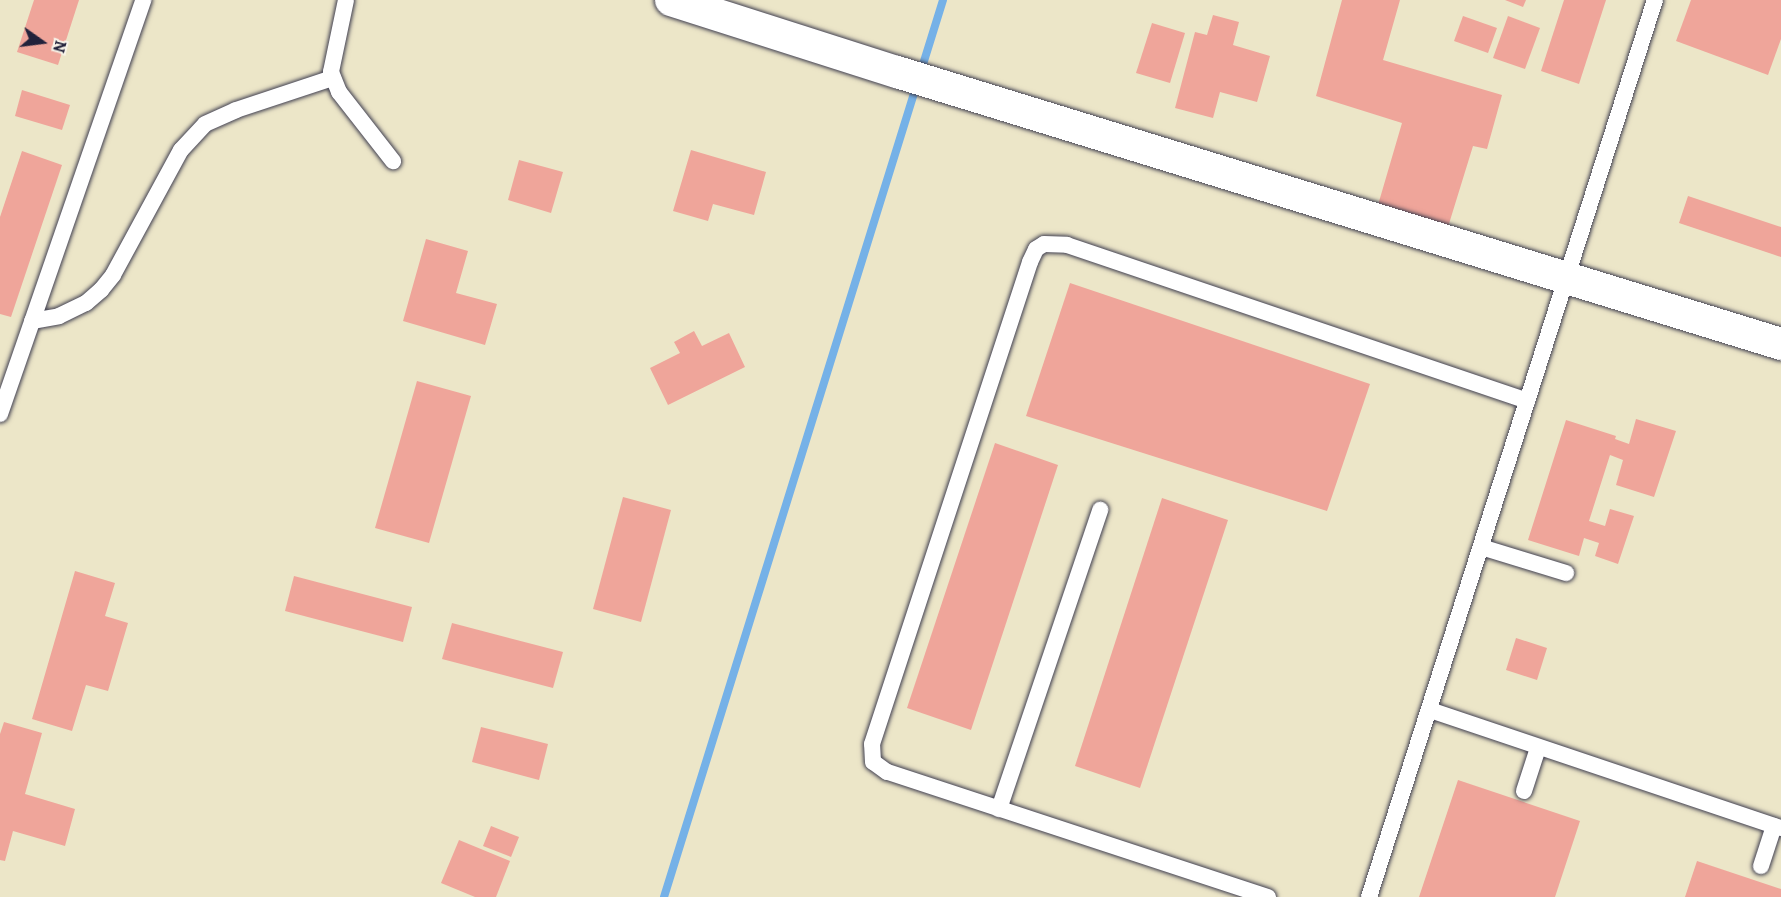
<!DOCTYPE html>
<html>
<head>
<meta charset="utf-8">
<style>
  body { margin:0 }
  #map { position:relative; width:1781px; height:897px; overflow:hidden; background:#ece6c8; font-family:Alegreya,serif }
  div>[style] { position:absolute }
  .stream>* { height:8px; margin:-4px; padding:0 4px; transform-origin:4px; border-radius:4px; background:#75b1e7 }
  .building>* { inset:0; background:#efa59a }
  .roads { filter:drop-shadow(0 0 2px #403f50) drop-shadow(0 0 2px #403f50) }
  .service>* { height:16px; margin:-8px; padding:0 8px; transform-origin:8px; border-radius:8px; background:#fff }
  .minor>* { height:32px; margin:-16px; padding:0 16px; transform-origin:16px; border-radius:16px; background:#fff }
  span { translate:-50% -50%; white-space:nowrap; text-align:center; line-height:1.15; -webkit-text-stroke:4.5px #f7f3e8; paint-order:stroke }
  .north { position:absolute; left:12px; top:12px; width:60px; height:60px; -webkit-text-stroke:4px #f7f3e8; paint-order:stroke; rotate:104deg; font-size:16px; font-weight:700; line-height:24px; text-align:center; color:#22223b }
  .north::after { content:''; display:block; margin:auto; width:21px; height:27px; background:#22223b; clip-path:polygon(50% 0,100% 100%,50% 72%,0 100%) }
</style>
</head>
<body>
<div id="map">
  <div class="stream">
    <i style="left:664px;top:897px;width:939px;rotate:-72.72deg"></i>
  </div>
  <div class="building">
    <i style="clip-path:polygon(34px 0,79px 0,58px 65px,17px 52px)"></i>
    <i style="clip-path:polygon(1342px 0,1400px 0,1383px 60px,1502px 95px,1487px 149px,1473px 146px,1448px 227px,1378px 205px,1402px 123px,1316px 96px)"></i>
    <i style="clip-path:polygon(1505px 0,1526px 0,1523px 7px)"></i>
    <i style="clip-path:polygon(1564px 0,1606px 0,1579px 84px,1541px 71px)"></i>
    <i style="clip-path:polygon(1691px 0,1781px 0,1781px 39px,1768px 75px,1676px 41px)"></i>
    <i style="clip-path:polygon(1213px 15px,1239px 22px,1233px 45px,1270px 56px,1257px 102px,1220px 92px,1213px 118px,1175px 108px,1195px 32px,1207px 35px)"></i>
    <i style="clip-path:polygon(1463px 16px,1497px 28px,1488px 53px,1454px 41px)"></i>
    <i style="clip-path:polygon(1508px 16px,1540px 28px,1525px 69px,1493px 58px)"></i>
    <i style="clip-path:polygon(1152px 23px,1185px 33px,1170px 83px,1136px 73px)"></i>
    <i style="clip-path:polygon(22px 90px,70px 105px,62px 130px,15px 116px)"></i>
    <i style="clip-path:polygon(691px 150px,766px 172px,754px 215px,713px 204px,708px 221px,673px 211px)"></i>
    <i style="clip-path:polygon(22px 151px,62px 165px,11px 317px,0 314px,0 217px)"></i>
    <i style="clip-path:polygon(519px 160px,563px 172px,551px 213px,508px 200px)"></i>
    <i style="clip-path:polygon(1688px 196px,1781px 227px,1781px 257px,1679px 223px)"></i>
    <i style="clip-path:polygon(426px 239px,468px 251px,456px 293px,497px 304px,485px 345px,403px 321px)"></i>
    <i style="clip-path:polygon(1070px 283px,1370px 384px,1327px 511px,1026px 416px)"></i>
    <i style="clip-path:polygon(694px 331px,702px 346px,729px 333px,745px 367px,668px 405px,650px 368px,680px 353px,674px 342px)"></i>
    <i style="clip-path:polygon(417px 381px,471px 396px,429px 543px,375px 528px)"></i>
    <i style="clip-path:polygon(1636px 419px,1676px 431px,1654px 497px,1616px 485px,1623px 460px,1610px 455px,1589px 521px,1605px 526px,1610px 509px,1634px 516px,1618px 564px,1595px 556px,1599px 543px,1584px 538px,1579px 556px,1528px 540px,1566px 420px,1616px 436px,1615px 439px,1629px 444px)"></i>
    <i style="clip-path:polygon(995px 443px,1058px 465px,971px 730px,907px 708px)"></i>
    <i style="clip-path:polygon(623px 497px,671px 510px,641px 622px,593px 609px)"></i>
    <i style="clip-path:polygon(1162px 498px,1228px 520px,1140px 788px,1075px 766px)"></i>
    <i style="clip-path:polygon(75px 571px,115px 583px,105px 616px,128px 623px,108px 691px,86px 685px,72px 731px,32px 719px)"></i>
    <i style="clip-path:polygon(294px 576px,412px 607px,403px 642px,285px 611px)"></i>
    <i style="clip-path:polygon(452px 623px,563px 652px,553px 688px,442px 659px)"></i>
    <i style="clip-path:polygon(1516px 638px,1547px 648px,1537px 680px,1506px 670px)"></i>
    <i style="clip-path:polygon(4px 722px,42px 733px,25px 794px,75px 809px,65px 846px,13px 831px,5px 861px,0 860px,0 734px)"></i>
    <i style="clip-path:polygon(481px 727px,548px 744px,539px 780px,472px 762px)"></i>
    <i style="clip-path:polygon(1458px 780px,1580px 821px,1555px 897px,1419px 897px)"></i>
    <i style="clip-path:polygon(491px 826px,519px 837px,511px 857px,483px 846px)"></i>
    <i style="clip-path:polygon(459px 840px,510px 861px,496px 897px,475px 897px,441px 883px)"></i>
    <i style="clip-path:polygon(1697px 861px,1781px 889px,1781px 897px,1685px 897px)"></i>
  </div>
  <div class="roads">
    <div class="service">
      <i style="left:346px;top:0;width:74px;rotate:101.8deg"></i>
      <i style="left:331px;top:72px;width:22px;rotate:68deg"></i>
      <i style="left:339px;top:92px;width:88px;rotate:52deg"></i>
      <i style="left:32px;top:321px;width:27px;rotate:-10deg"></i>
      <i style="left:59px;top:316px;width:30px;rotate:-26deg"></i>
      <i style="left:86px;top:303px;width:20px;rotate:-41deg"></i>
      <i style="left:101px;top:290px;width:19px;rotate:-51deg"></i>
      <i style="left:113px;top:275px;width:142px;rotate:-61.5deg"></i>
      <i style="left:181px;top:150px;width:35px;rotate:-47deg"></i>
      <i style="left:205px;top:124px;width:34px;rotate:-24deg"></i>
      <i style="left:236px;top:110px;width:102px;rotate:-18.3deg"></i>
      <i style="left:0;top:414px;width:438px;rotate:-70.9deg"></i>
      <i style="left:1481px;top:547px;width:89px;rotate:17deg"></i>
      <i style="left:1430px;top:710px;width:370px;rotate:18.6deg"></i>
      <i style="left:1524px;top:791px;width:45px;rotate:-72deg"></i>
      <i style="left:999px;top:809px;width:316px;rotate:-71.3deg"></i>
      <i style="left:1761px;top:866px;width:42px;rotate:-72deg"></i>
      <i style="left:1268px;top:897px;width:401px;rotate:-161.8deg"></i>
      <i style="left:887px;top:772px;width:17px;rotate:-144deg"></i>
      <i style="left:873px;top:762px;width:18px;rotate:-93deg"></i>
      <i style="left:872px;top:744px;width:507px;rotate:-71.85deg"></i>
      <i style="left:1030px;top:262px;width:14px;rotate:-65deg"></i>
      <i style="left:1036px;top:249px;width:9px;rotate:-32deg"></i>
      <i style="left:1044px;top:244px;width:23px;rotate:2deg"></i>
      <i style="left:1067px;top:245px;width:486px;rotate:18.7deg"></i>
      <i style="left:1369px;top:897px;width:941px;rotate:-72.32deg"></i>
    </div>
    <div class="minor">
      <i style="left:671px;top:0;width:237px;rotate:17.7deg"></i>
      <i style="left:897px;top:72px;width:925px;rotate:17.1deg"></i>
    </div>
  </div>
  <div class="north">N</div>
</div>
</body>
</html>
